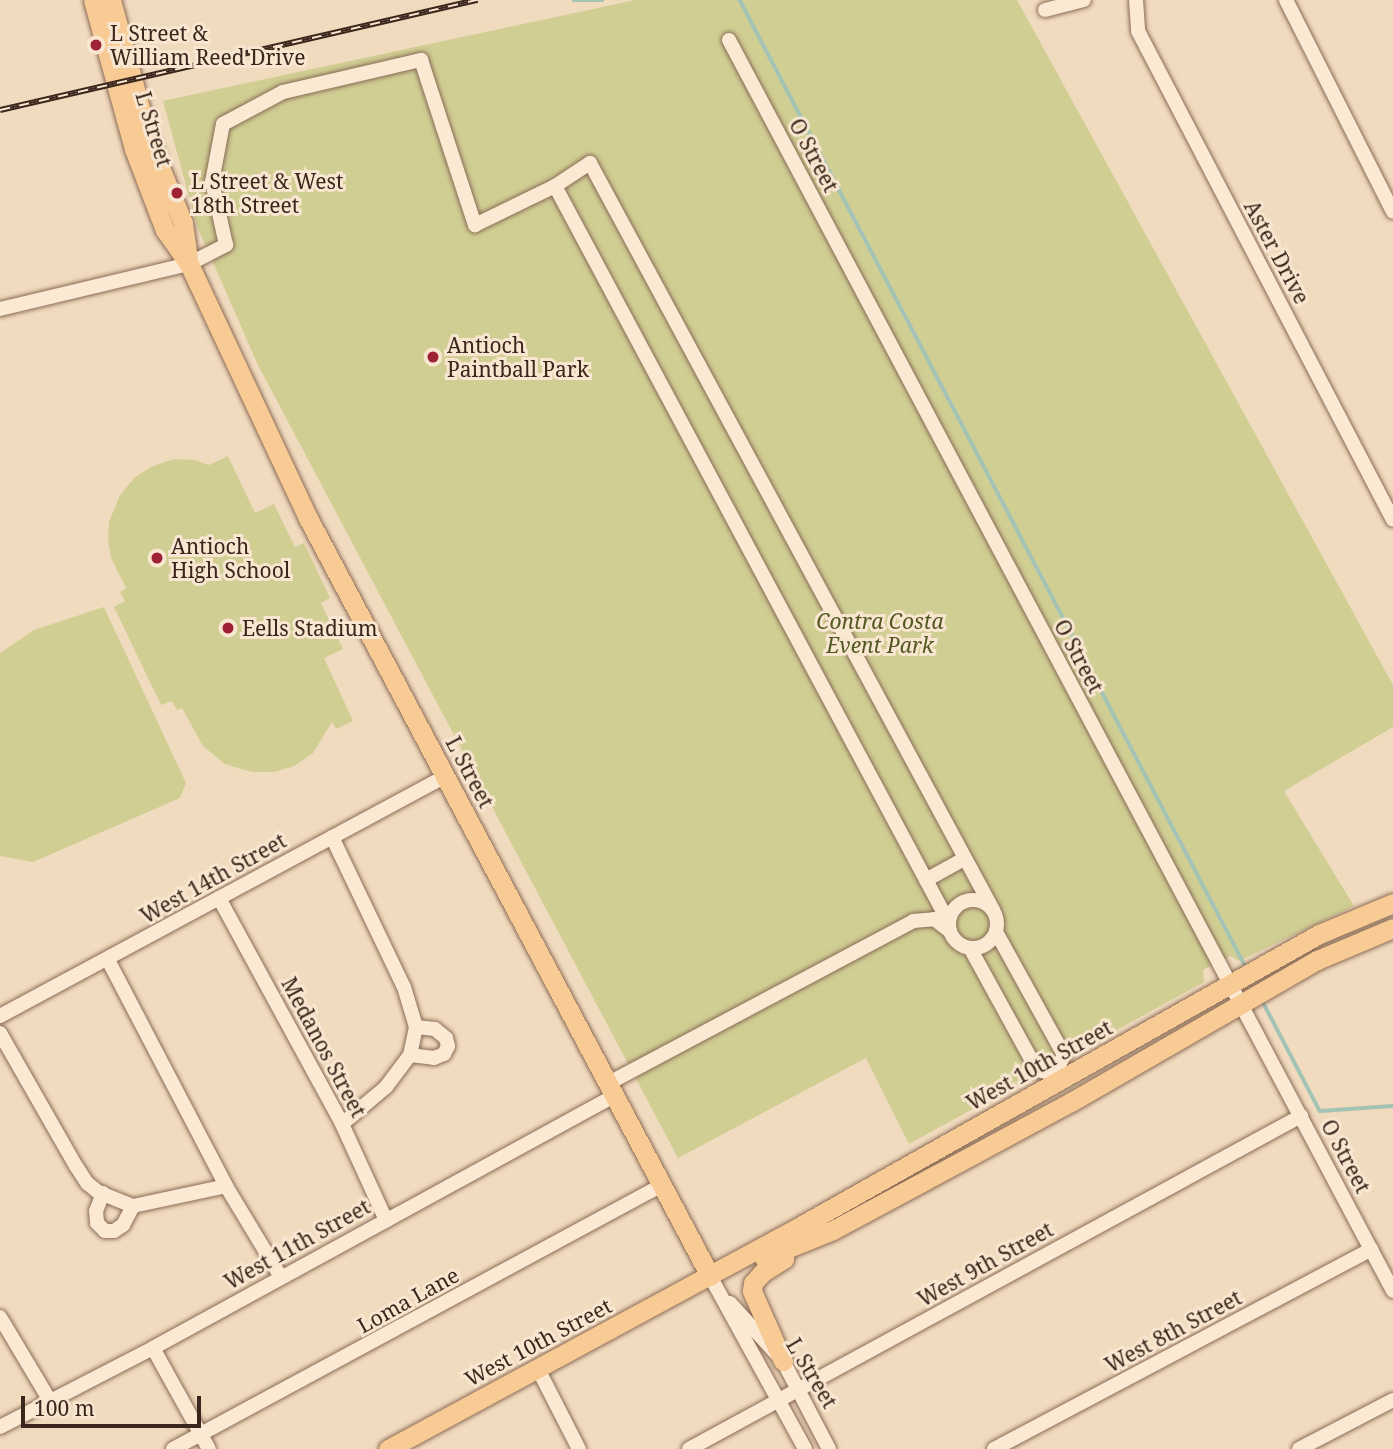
<!DOCTYPE html>
<html>
<head>
<meta charset="utf-8">
<style>
  body { margin:0 }
  #map { position:relative; width:1393px; height:1449px; overflow:hidden; background:#f1dbbf; font-family:"Noto Serif",serif }
  div>[style] { position:absolute }
  .green>* { inset:0; background:#d0ce93 }
  .stream>* { height:3.5px; margin:-1.75px; padding:0 1.75px; transform-origin:1.75px; border-radius:1.75px; background:#a3c3b5 }
  .roads { filter:drop-shadow(0 0 2px #8b6b56) drop-shadow(0 0 2px #8b6b56) }
  .minor>* { height:14px; margin:-7px; padding:0 7px; transform-origin:7px; border-radius:7px; background:#fbe9d3 }
  .minor>.ring { margin:-7px; padding:0; box-sizing:content-box; background:none; border:14px solid #fbe9d3; border-radius:50% }
  .major>* { height:19px; margin:-9.5px; padding:0 9.5px; transform-origin:9.5px; border-radius:9.5px; background:#f8ca94 }
  .rail>* { height:6px; margin-top:-3px; transform-origin:0; background:repeating-linear-gradient(90deg,#f8e6d0 0 10px,#3a261c 0 20px); box-sizing:border-box; border-block:2px solid #3a261c }
  .dots>* { width:19px; height:19px; translate:-50% -50%; box-sizing:border-box; border:4px solid #f8e6d0; border-radius:50% }
  span { translate:-50% -50%; white-space:nowrap; text-align:center; line-height:1.15; -webkit-text-stroke:6px #f8e6d0; paint-order:stroke }
  .poi-label { font-size:21px; color:#3a261c }
  .left { translate:0 -50%; text-align:left }
  .street-label { font-size:21px; color:#3a261c }
  .park-label { font-size:21px; color:#525821; font-style:italic }
  .scale { position:absolute; left:21px; top:1396px; width:180px; height:32px; box-sizing:border-box; border:4px solid #3a261c; border-top:0; padding-left:9px; font-size:21px; line-height:24px; white-space:nowrap; color:#3a261c; -webkit-text-stroke:5px #f8e6d0; paint-order:stroke }
</style>
</head>
<body>
<div id="map">
  <div class="green">
    <i style="clip-path:polygon(635px 0,1017px 0,1393px 685px,1393px 727px,1284px 791px,1354px 906px,1239px 961px,1230px 956px,1203px 970px,1204px 982px,909px 1144px,866px 1058px,678px 1158px,258px 365px,197px 226px,163px 101px)"></i>
    <i style="clip-path:polygon(228px 456px,255px 513px,274px 504px,295px 547px,304px 543px,330px 598px,321px 603px,343px 649px,324px 658px,353px 721px,336px 729px,332px 722px,313px 753px,294px 766px,274px 772px,252px 772px,225px 764px,203px 746px,182px 708px,177px 710px,172px 701px,161px 705px,114px 607px,125px 601px,120px 592px,126px 588px,111px 558px,108px 539px,109px 522px,120px 495px,135px 477px,153px 466px,174px 459px,195px 460px,209px 465px)"></i>
    <i style="clip-path:polygon(104px 607px,186px 783px,180px 798px,33px 862px,0 856px,0 653px,34px 630px)"></i>
  </div>
  <div class="stream">
    <i style="left:574px;top:0;width:28px"></i>
    <i style="left:740px;top:0;width:1094px;rotate:62.38deg"></i>
    <i style="left:1261px;top:998px;width:127px;rotate:62.4deg"></i>
    <i style="left:1320px;top:1111px;width:73px;rotate:-3.9deg"></i>
  </div>
  <div class="roads">
    <div class="minor">
      <i style="left:1136px;top:0;width:31px;rotate:86deg"></i>
      <i style="left:1138px;top:31px;width:551px;rotate:62.46deg"></i>
      <i style="left:1286px;top:0;width:237px;rotate:63.2deg"></i>
      <i style="left:1045px;top:10px;width:40px;rotate:-14.4deg"></i>
      <i style="left:729px;top:40px;width:1416px;rotate:62.04deg"></i>
      <i style="left:555px;top:186px;width:836px;rotate:61.87deg"></i>
      <i style="left:0;top:309px;width:194px;rotate:-13.4deg"></i>
      <i style="left:189px;top:264px;width:42px;rotate:-27.2deg"></i>
      <i style="left:226px;top:245px;width:65px;rotate:-102.5deg"></i>
      <i style="left:212px;top:182px;width:59px;rotate:-79.3deg"></i>
      <i style="left:223px;top:124px;width:68px;rotate:-28.1deg"></i>
      <i style="left:283px;top:92px;width:142px;rotate:-13.1deg"></i>
      <i style="left:421px;top:60px;width:174px;rotate:71.9deg"></i>
      <i style="left:475px;top:225px;width:89px;rotate:-26deg"></i>
      <i style="left:555px;top:186px;width:42px;rotate:-33.3deg"></i>
      <i style="left:590px;top:163px;width:849px;rotate:61.65deg"></i>
      <i style="left:332px;top:837px;width:166px;rotate:64.4deg"></i>
      <i style="left:404px;top:987px;width:42px;rotate:73.3deg"></i>
      <i style="left:416px;top:1027px;width:29px;rotate:102deg"></i>
      <i style="left:410px;top:1055px;width:40px;rotate:127deg"></i>
      <i style="left:386px;top:1087px;width:57px;rotate:139.9deg"></i>
      <i style="left:926px;top:880px;width:43px;rotate:-28.9deg"></i>
      <i style="left:219px;top:898px;width:257px;rotate:61.4deg"></i>
      <i style="left:342px;top:1124px;width:106px;rotate:65.4deg"></i>
      <i class="ring" style="left:949px;top:900px;width:34px;height:34px"></i>
      <i style="left:970px;top:948px;width:139px;rotate:61.2deg"></i>
      <i style="left:1037px;top:1070px;width:18px;rotate:13deg"></i>
      <i style="left:1055px;top:1074px;width:21px;rotate:-65deg"></i>
      <i style="left:1064px;top:1055px;width:141px;rotate:-118.9deg"></i>
      <i style="left:108px;top:960px;width:255px;rotate:62.4deg"></i>
      <i style="left:226px;top:1186px;width:106px;rotate:58.9deg"></i>
      <i style="left:0;top:1016px;width:506px;rotate:-28.29deg"></i>
      <i style="left:0;top:1033px;width:153px;rotate:60.3deg"></i>
      <i style="left:76px;top:1166px;width:20px;rotate:57deg"></i>
      <i style="left:87px;top:1183px;width:14px;rotate:39deg"></i>
      <i style="left:98px;top:1192px;width:38px;rotate:22deg"></i>
      <i style="left:133px;top:1206px;width:95px;rotate:-12.1deg"></i>
      <i style="left:410px;top:1055px;width:24px;rotate:7deg"></i>
      <i style="left:434px;top:1058px;width:11px;rotate:-22deg"></i>
      <i style="left:444px;top:1054px;width:9px;rotate:-63deg"></i>
      <i style="left:448px;top:1046px;width:8px;rotate:-104deg"></i>
      <i style="left:446px;top:1038px;width:14px;rotate:-141deg"></i>
      <i style="left:435px;top:1029px;width:19px;rotate:-174deg"></i>
      <i style="left:607px;top:1084px;width:347px;rotate:-28deg"></i>
      <i style="left:913px;top:921px;width:21px;rotate:-5deg"></i>
      <i style="left:934px;top:919px;width:20px;rotate:37deg"></i>
      <i style="left:103px;top:1193px;width:19px;rotate:111deg"></i>
      <i style="left:96px;top:1211px;width:12px;rotate:85deg"></i>
      <i style="left:97px;top:1223px;width:11px;rotate:45deg"></i>
      <i style="left:105px;top:1231px;width:9px"></i>
      <i style="left:114px;top:1231px;width:11px;rotate:-34deg"></i>
      <i style="left:123px;top:1225px;width:21px;rotate:-62deg"></i>
      <i style="left:710px;top:1276px;width:197px;rotate:61.2deg"></i>
      <i style="left:730px;top:1303px;width:79px;rotate:47.6deg"></i>
      <i style="left:783px;top:1361px;width:99px;rotate:62.4deg"></i>
      <i style="left:0;top:1317px;width:98px;rotate:59.2deg"></i>
      <i style="left:153px;top:1348px;width:115px;rotate:61deg"></i>
      <i style="left:538px;top:1369px;width:90px;rotate:62.9deg"></i>
      <i style="left:0;top:1427px;width:172px;rotate:-27.3deg"></i>
      <i style="left:153px;top:1348px;width:525px;rotate:-28.66deg"></i>
      <i style="left:173px;top:1449px;width:556px;rotate:-28.36deg"></i>
      <i style="left:689px;top:1449px;width:697px;rotate:-28.55deg"></i>
      <i style="left:994px;top:1449px;width:427px;rotate:-27.9deg"></i>
      <i style="left:1299px;top:1449px;width:106px;rotate:-27.5deg"></i>
    </div>
    <div class="major">
      <i style="left:93px;top:0;width:155px;rotate:74.6deg"></i>
      <i style="left:134px;top:149px;width:87px;rotate:69.1deg"></i>
      <i style="left:165px;top:230px;width:42px;rotate:54.8deg"></i>
      <i style="left:189px;top:264px;width:280px;rotate:64.9deg"></i>
      <i style="left:308px;top:518px;width:858px;rotate:62.06deg"></i>
      <i style="left:111px;top:0;width:146px;rotate:74.9deg"></i>
      <i style="left:149px;top:141px;width:89px;rotate:67.5deg"></i>
      <i style="left:183px;top:223px;width:36px;rotate:82deg"></i>
      <i style="left:764px;top:1258px;width:74px;rotate:-22.1deg"></i>
      <i style="left:833px;top:1230px;width:270px;rotate:-28.3deg"></i>
      <i style="left:1071px;top:1102px;width:284px;rotate:-30deg"></i>
      <i style="left:1317px;top:960px;width:82px;rotate:-22.8deg"></i>
      <i style="left:783px;top:1361px;width:77px;rotate:-113.9deg"></i>
      <i style="left:752px;top:1291px;width:8px;rotate:-83deg"></i>
      <i style="left:753px;top:1283px;width:15px;rotate:-48deg"></i>
      <i style="left:763px;top:1272px;width:25px;rotate:-32deg"></i>
      <i style="left:388px;top:1449px;width:473px;rotate:-28.4deg"></i>
      <i style="left:804px;top:1224px;width:591px;rotate:-29.38deg"></i>
      <i style="left:1319px;top:934px;width:80px;rotate:-22.7deg"></i>
    </div>
  </div>
  <div class="rail">
    <i style="left:0;top:110px;width:490px;rotate:-13deg"></i>
  </div>
  <div class="dots">
    <i style="left:96px;top:45px;background:#9f2135"></i>
    <i style="left:177px;top:193px;background:#9f2135"></i>
    <i style="left:433px;top:357px;background:#9f2135"></i>
    <i style="left:157px;top:558px;background:#9f2135"></i>
    <i style="left:228px;top:628px;background:#9f2135"></i>
  </div>
  <div class="poi-label">
    <span class="left" style="left:110px;top:45px">L Street &amp;<br>William Reed Drive</span>
    <span class="left" style="left:191px;top:193px">L Street &amp; West<br>18th Street</span>
    <span class="left" style="left:447px;top:357px">Antioch<br>Paintball Park</span>
    <span class="left" style="left:171px;top:558px">Antioch<br>High School</span>
    <span class="left" style="left:242px;top:628px">Eells Stadium</span>
  </div>
  <div class="street-label">
    <span style="left:154px;top:129px;rotate:73deg">L Street</span>
    <span style="left:814px;top:155px;rotate:62deg">O Street</span>
    <span style="left:1277px;top:252px;rotate:62deg">Aster Drive</span>
    <span style="left:1079px;top:656px;rotate:62deg">O Street</span>
    <span style="left:470px;top:772px;rotate:62deg">L Street</span>
    <span style="left:213px;top:878px;rotate:-29deg">West 14th Street</span>
    <span style="left:324px;top:1047px;rotate:62deg">Medanos Street</span>
    <span style="left:1039px;top:1065px;rotate:-29deg">West 10th Street</span>
    <span style="left:1346px;top:1156px;rotate:62deg">O Street</span>
    <span style="left:297px;top:1244px;rotate:-29deg">West 11th Street</span>
    <span style="left:985px;top:1264px;rotate:-29deg">West 9th Street</span>
    <span style="left:408px;top:1300px;rotate:-29deg">Loma Lane</span>
    <span style="left:1173px;top:1331px;rotate:-28deg">West 8th Street</span>
    <span style="left:538px;top:1342px;rotate:-28deg">West 10th Street</span>
    <span style="left:812px;top:1373px;rotate:59deg">L Street</span>
  </div>
  <div class="park-label">
    <span style="left:880px;top:633px">Contra Costa<br>Event Park</span>
  </div>
  <div class="scale">100 m</div>
</div>
</body>
</html>
